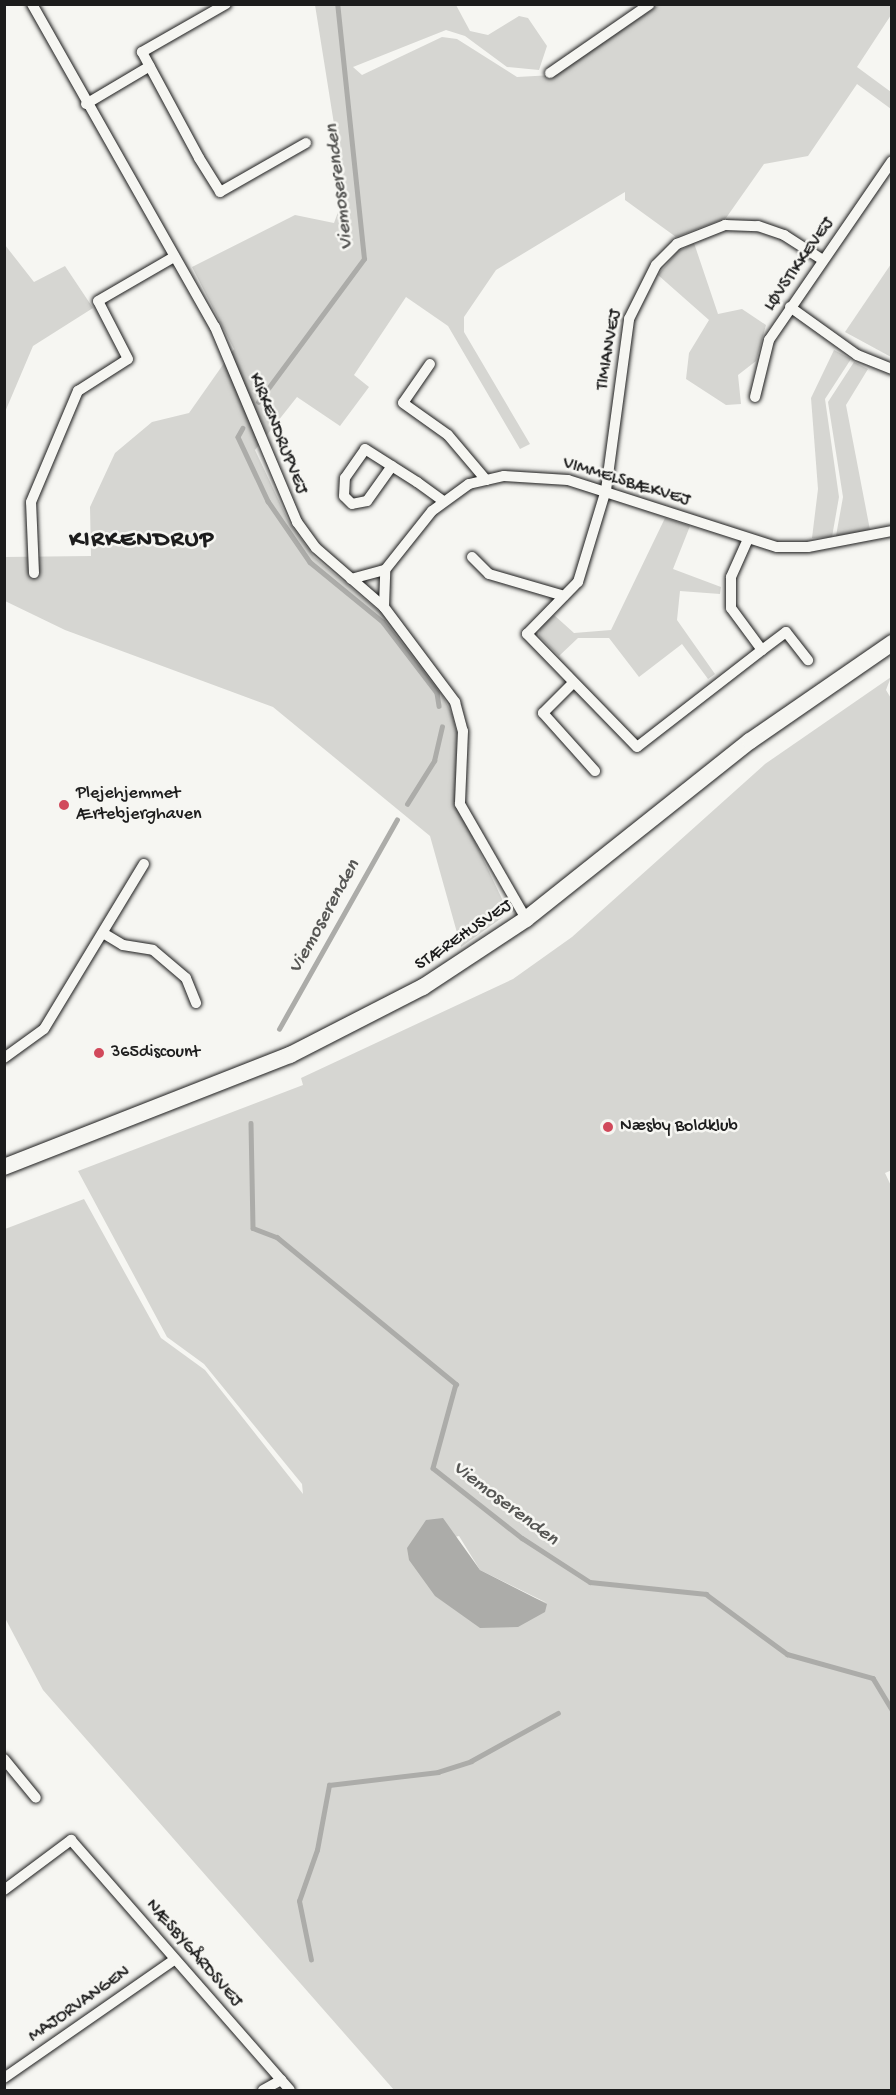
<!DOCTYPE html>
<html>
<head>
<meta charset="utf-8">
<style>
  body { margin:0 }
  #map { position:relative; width:896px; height:2095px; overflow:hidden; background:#f6f6f2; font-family:"Gochi Hand",sans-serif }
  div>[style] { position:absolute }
  .green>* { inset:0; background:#d6d6d2 }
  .water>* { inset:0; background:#acaca9 }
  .stream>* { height:4.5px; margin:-2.25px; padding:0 2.25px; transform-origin:2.25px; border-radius:2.25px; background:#acaca9 }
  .roads { filter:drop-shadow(0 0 2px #1c1c1c) drop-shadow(0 0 2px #1c1c1c) }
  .street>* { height:10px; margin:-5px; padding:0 5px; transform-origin:5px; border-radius:5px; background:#f6f6f2 }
  .secondary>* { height:16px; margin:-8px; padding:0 8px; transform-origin:8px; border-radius:8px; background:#f6f6f2 }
  .dots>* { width:16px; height:16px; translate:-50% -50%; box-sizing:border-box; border:3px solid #f6f6f2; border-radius:50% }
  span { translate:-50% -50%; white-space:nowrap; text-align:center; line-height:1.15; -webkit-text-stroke:5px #f6f6f2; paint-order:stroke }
  .street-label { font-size:18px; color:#1c1c1c }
  .poi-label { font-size:18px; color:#1c1c1c }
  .left { translate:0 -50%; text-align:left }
  .water-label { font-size:20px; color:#565654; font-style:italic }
  .district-label { font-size:24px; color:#1c1c1c; font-weight:700; letter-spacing:1.5px }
  .frame { position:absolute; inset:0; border:6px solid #1c1c1c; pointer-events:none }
</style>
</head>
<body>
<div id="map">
  <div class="green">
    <i style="clip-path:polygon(315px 5px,456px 5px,470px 31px,488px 35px,519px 16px,528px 18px,547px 46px,539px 70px,507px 67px,465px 36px,446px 30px,353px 67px,362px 75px,442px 37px,457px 39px,517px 77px,553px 75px,659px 5px,891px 5px,891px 15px,857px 67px,891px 92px,891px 109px,857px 84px,808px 156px,764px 164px,726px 218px,676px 237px,625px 200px,625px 192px,496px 270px,464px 317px,464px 332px,530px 444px,520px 449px,448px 326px,406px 297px,354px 375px,369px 387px,340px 426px,297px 397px,255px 450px,289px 522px,314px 557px,385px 616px,427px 665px,452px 714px,457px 733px,455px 800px,503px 901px,503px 917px,461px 947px,430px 836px,273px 707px,65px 630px,5px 601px,4px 557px,91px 556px,90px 507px,115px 453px,152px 422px,189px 413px,234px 349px,192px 267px,295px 215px,334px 223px,345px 193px)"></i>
    <i style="clip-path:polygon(694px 243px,718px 314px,742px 309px,766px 325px,756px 361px,738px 375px,741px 404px,726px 405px,686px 379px,689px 353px,709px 320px,658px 275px,677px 252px)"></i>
    <i style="clip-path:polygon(5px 245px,34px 282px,65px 266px,93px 308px,33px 346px,5px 412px)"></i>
    <i style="clip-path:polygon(891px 264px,891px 357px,845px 332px)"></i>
    <i style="clip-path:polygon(834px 350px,851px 359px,825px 399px,839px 497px,832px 537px,812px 538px,818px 489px,811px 398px)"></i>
    <i style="clip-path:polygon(854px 362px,868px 369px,846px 405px,870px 530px,836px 536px,843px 497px,828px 402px)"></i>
    <i style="clip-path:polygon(665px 518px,690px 526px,673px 569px,721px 587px,720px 594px,680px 591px,677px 620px,715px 674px,708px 679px,682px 644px,639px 677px,609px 638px,578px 638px,559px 656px,539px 636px,540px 627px,554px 615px,574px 633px,611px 630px)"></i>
    <i style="clip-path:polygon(evenodd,891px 677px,886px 690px,892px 700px,892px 1170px,885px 1173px,892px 1188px,891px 2090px,394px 2090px,43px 1690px,5px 1618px,5px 1229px,84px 1199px,161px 1338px,205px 1370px,303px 1494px,302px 1484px,204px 1364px,167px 1337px,78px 1171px,303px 1085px,301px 1078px,513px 979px,572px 937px,765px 764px,891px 677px,459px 1536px,480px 1570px,547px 1603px,407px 1548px,459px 1536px)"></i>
  </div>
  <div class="water">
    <i style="clip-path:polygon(443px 1518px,480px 1570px,547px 1604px,545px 1612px,518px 1627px,480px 1628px,435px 1596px,409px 1560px,407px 1548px,426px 1520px)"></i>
  </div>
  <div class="stream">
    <i style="left:258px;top:402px;width:178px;rotate:-53.5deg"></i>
    <i style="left:364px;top:259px;width:256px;rotate:-96deg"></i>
    <i style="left:243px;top:428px;width:10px;rotate:119deg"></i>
    <i style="left:238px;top:437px;width:71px;rotate:64.9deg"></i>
    <i style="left:268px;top:501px;width:74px;rotate:55.5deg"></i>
    <i style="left:310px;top:562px;width:94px;rotate:39.4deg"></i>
    <i style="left:383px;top:622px;width:89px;rotate:52.7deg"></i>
    <i style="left:437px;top:693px;width:13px;rotate:81deg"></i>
    <i style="left:407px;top:804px;width:51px;rotate:-57.9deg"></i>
    <i style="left:434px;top:761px;width:35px;rotate:-77deg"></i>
    <i style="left:279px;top:1029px;width:240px;rotate:-60.6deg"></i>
    <i style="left:251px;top:1123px;width:105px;rotate:88.9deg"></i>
    <i style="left:253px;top:1228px;width:26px;rotate:21deg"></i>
    <i style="left:277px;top:1237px;width:232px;rotate:39.4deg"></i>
    <i style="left:456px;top:1384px;width:87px;rotate:105.3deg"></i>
    <i style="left:433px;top:1468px;width:113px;rotate:38.2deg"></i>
    <i style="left:522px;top:1538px;width:81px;rotate:32.9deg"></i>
    <i style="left:590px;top:1582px;width:117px;rotate:5.9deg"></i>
    <i style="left:706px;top:1594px;width:101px;rotate:36.5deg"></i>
    <i style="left:787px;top:1654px;width:89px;rotate:15.6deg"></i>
    <i style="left:873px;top:1678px;width:37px;rotate:59deg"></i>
    <i style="left:311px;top:1960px;width:60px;rotate:-101.5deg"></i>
    <i style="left:299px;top:1901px;width:54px;rotate:-70.6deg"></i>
    <i style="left:317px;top:1850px;width:66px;rotate:-79.5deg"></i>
    <i style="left:329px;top:1785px;width:110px;rotate:-6.8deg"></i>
    <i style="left:438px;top:1772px;width:35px;rotate:-18deg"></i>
    <i style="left:471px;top:1761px;width:99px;rotate:-28.9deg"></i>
  </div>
  <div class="roads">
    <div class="street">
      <i style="left:32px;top:4px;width:371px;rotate:60.5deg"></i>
      <i style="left:215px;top:327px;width:212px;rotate:67.2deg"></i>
      <i style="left:297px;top:522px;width:32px;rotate:54deg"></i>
      <i style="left:316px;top:548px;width:90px;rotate:40.9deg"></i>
      <i style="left:384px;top:607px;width:119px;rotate:53.2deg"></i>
      <i style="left:455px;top:702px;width:30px;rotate:75deg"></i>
      <i style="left:463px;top:731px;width:73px;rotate:92.4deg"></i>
      <i style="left:460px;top:804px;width:133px;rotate:60.1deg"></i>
      <i style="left:226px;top:4px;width:97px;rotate:150.3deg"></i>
      <i style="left:142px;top:52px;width:120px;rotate:61.7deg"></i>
      <i style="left:199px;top:158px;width:40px;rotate:58deg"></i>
      <i style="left:220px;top:192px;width:99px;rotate:-29.7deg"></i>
      <i style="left:550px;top:73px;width:121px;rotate:-34.6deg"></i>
      <i style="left:86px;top:104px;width:74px;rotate:-30.7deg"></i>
      <i style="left:790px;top:307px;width:82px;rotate:35.6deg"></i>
      <i style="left:857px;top:355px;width:38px;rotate:22deg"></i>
      <i style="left:430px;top:364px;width:47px;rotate:124.7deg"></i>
      <i style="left:403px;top:403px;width:55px;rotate:35.4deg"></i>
      <i style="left:448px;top:435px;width:59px;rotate:49.8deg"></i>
      <i style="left:755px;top:397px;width:59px;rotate:-76.2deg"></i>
      <i style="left:769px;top:340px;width:217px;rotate:-55.5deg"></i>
      <i style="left:392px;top:466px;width:43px;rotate:125.5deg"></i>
      <i style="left:367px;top:501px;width:15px;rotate:169deg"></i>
      <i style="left:352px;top:504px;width:11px;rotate:-135deg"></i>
      <i style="left:344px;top:496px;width:18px;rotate:-87deg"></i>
      <i style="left:345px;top:478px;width:35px;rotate:-55deg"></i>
      <i style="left:365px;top:449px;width:62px;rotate:32.4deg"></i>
      <i style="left:417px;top:482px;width:32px;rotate:36deg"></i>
      <i style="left:748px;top:539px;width:42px;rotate:114.1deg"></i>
      <i style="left:731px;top:577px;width:31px;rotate:90deg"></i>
      <i style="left:731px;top:608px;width:52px;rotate:53.6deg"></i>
      <i style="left:762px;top:650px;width:158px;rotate:142.2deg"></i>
      <i style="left:637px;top:747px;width:158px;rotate:-134.2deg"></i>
      <i style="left:527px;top:634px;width:73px;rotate:-45.6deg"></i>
      <i style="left:578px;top:582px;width:96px;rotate:-73.1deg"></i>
      <i style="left:606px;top:490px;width:173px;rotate:-82.3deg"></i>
      <i style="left:629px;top:319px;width:60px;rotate:-63.4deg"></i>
      <i style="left:656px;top:265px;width:30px;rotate:-45deg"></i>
      <i style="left:677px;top:244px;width:52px;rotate:-21.6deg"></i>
      <i style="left:725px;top:225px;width:33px;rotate:2deg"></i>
      <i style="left:758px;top:226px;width:28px;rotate:19deg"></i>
      <i style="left:784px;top:235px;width:46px;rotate:32.7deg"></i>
      <i style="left:472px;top:557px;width:24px;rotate:45deg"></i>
      <i style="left:489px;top:574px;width:78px;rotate:16.3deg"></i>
      <i style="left:34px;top:573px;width:71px;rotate:-92.4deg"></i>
      <i style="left:31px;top:502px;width:121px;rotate:-67.1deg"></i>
      <i style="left:78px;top:391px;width:59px;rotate:-32.6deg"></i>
      <i style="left:128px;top:359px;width:65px;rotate:-117.3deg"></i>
      <i style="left:98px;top:301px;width:88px;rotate:-30.1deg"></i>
      <i style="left:351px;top:579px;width:35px;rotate:-15deg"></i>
      <i style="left:384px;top:607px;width:37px;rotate:-88deg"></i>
      <i style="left:385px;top:570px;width:75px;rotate:-51.5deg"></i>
      <i style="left:432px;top:511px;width:46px;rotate:-36.1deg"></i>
      <i style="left:469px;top:484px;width:36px;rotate:-13deg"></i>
      <i style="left:504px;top:476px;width:64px;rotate:3.6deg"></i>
      <i style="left:568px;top:480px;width:219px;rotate:17.8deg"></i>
      <i style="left:777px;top:547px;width:31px"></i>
      <i style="left:808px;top:547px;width:86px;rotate:-10.8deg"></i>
      <i style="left:762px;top:650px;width:30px;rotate:-37deg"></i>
      <i style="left:786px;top:632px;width:36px;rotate:52deg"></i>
      <i style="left:572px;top:684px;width:41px;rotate:135deg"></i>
      <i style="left:543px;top:713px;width:78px;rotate:48.1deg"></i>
      <i style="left:103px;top:933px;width:23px;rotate:31deg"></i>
      <i style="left:123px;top:945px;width:30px;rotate:9deg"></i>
      <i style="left:153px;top:950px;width:43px;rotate:40.3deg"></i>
      <i style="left:186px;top:978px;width:27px;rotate:68deg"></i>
      <i style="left:4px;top:1058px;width:49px;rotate:-35.9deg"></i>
      <i style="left:44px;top:1029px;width:193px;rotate:-58.8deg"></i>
      <i style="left:4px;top:1759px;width:50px;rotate:50.6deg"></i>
      <i style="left:4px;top:1890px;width:84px;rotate:-36.7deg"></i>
      <i style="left:71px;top:1840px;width:332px;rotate:48.8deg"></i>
      <i style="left:4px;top:2078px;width:208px;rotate:-34.8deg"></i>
      <i style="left:263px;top:2090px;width:21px;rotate:-29deg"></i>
    </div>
    <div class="secondary">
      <i style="left:4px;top:1167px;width:307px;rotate:-21.4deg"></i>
      <i style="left:290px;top:1055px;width:149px;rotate:-27.1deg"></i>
      <i style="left:423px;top:987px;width:123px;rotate:-33.4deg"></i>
      <i style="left:526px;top:919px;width:286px;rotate:-38.5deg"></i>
      <i style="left:750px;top:741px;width:173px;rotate:-34.6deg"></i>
    </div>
  </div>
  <div class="dots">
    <i style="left:64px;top:805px;background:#d1495b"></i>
    <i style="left:99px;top:1053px;background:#d1495b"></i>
    <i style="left:608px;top:1127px;background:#d1495b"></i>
  </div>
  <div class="street-label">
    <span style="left:800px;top:265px;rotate:-55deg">LØVSTIKKEVEJ</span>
    <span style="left:610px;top:350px;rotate:-80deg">TIMIANVEJ</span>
    <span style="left:277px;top:434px;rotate:68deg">KIRKENDRUPVEJ</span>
    <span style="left:626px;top:483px;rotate:17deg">VIMMELSBÆKVEJ</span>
    <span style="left:464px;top:936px;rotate:-34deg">STÆREHUSVEJ</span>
    <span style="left:193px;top:1954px;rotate:49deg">NÆSBYGÅRDSVEJ</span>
    <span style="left:80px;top:2005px;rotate:-35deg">MAJORVANGEN</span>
  </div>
  <div class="poi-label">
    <span class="left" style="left:76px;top:805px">Plejehjemmet<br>Ærtebjerghaven</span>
    <span class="left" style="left:111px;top:1053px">365discount</span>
    <span class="left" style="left:620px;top:1127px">Næsby Boldklub</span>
  </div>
  <div class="water-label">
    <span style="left:340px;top:187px;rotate:-97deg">Viemoserenden</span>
    <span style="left:325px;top:917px;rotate:-61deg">Viemoserenden</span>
    <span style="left:505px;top:1504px;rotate:37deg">Viemoserenden</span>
  </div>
  <div class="district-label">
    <span style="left:142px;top:541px">KIRKENDRUP</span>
  </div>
  <div class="frame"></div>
</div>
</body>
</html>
